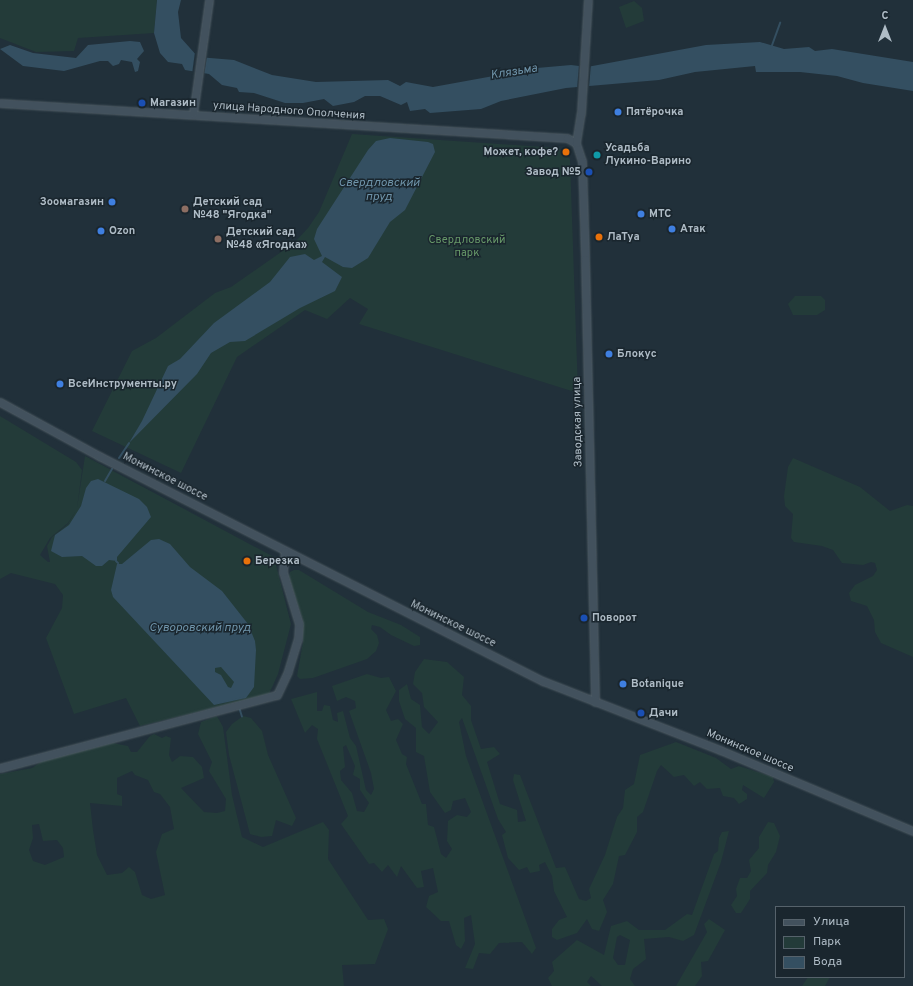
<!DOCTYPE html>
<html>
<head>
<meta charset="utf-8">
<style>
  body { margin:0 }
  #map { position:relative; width:913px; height:986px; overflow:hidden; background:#21303a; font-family:Overpass,sans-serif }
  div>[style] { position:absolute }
  .green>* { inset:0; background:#233b39 }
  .water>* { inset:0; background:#344f61 }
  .pier>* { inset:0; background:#21303a }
  .stream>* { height:2px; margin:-1px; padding:0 1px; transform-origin:1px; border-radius:1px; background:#344f61 }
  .roads { filter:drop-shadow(0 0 1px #525f68) drop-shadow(0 0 1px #525f68) }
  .secondary>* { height:7px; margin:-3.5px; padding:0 3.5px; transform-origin:3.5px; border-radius:3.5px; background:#42515d }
  .dots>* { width:11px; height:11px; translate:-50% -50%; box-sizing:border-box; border:2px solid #1a262e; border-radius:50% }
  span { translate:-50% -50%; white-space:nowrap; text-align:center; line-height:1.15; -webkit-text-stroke:3px #1a262e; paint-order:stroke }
  .poi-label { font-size:11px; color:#afbcc6; font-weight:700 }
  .left { translate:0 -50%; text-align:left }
  .right { translate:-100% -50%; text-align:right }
  .street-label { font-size:11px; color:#afbcc6 }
  .park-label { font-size:11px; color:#669768 }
  .water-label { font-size:12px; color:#6f94aa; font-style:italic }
  .legend { position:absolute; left:775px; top:906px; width:130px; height:72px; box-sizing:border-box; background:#1a262e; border:1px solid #56626b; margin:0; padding:5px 7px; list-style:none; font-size:12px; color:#afbcc6 }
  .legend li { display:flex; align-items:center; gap:8px; height:20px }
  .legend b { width:20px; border:1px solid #56626b }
  .north { position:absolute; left:865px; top:8px; width:40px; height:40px; -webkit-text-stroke:3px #1a262e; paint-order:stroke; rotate:0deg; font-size:11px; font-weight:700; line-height:16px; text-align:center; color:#afbcc6 }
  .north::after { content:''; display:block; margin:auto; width:14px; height:18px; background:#afbcc6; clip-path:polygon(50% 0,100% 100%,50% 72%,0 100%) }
</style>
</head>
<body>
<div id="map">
  <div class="green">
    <i style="clip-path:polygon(0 0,157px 0,154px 33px,78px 38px,74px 51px,36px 52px,0 38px)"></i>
    <i style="clip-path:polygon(634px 1px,642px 8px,644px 21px,626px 28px,619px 7px)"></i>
    <i style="clip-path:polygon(352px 134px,559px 148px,570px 159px,578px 393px,359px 324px,368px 309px,350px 298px,327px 319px,305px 310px,237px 357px,181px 473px,92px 431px,132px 351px,156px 338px,215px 293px,231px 287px,294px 243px,308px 228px,319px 212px)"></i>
    <i style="clip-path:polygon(795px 296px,821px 296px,825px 300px,825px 310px,817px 315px,793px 315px,788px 304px)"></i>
    <i style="clip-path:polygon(evenodd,0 416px,76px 462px,82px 470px,77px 508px,85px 456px,274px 557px,291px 624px,278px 674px,269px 694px,140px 726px,126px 698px,74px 714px,46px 638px,62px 608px,63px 595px,55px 584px,11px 573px,0 579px,0 416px,75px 512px,68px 524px,52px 537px,47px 546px,50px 562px,48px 562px,40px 555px,50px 538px,68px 523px,75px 512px)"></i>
    <i style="clip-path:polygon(793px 458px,860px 487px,890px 511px,907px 505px,913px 506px,913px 657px,881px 643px,875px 632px,874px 620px,867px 606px,851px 601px,849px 593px,855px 585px,873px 576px,877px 570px,875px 563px,871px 562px,863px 565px,842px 563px,833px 550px,822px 546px,794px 542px,791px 538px,793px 514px,785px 506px,784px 496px,788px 467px)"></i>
    <i style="clip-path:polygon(294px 570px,299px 570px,368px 612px,401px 625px,420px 637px,420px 645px,414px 646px,391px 635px,380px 627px,372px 625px,371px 629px,377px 635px,379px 643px,376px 651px,367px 659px,313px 678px,300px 679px,297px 676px,303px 642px,303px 620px,289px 578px,290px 572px)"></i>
    <i style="clip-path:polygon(evenodd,424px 659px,447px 662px,464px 677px,462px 695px,471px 706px,471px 720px,481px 749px,494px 747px,500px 754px,487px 762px,500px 804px,517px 810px,518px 822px,526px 821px,513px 780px,514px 774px,520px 775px,556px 868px,565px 867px,579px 899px,586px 901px,591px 898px,589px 889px,605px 855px,617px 817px,623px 808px,625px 790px,634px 784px,640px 755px,676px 742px,716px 758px,731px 769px,739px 766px,773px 777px,774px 782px,764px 798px,743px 785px,742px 790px,747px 794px,747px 799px,739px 804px,734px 798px,723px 796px,720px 788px,707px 789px,700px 782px,694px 786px,684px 775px,674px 777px,661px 765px,657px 771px,643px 812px,637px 817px,637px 832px,625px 855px,619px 856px,613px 884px,603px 900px,607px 912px,599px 931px,592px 929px,587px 919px,577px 933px,557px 940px,552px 937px,552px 929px,559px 920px,567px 917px,554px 891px,552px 876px,545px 862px,539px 865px,540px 871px,530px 873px,527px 867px,519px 870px,508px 858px,502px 835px,506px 832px,498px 819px,462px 718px,459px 722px,466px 756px,536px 948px,532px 954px,522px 942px,499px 943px,490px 954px,479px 953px,473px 969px,465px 968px,475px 944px,471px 915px,464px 918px,465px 941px,461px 949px,456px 945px,449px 921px,441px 921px,426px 907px,429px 896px,438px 892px,433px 868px,421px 871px,424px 887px,417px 888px,401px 866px,397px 877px,388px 865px,382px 872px,374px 863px,369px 864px,341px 824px,348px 816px,317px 739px,318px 729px,312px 725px,305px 733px,291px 699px,317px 692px,317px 711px,322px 711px,324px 705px,330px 706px,333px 720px,338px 722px,337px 713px,343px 711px,350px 738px,356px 746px,366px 790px,371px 795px,374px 789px,371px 773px,349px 711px,356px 708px,355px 701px,346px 697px,337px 701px,332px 686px,367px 674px,381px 678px,389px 677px,396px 691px,386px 710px,391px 721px,398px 719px,403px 724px,396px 740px,402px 754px,407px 757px,406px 764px,422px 804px,426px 804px,428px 825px,434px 827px,441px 854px,446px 858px,452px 849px,447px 841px,448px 821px,457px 815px,467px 817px,471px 812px,465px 798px,453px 801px,451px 810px,445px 813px,430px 792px,424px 756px,416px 752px,416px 728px,405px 719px,399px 701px,399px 690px,407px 684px,411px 699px,420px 705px,422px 727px,429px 734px,438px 722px,424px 707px,422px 693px,413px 684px,415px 672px,424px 659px,346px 745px,355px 766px,353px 775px,360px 779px,360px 790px,369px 803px,364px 812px,357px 811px,352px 793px,341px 780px,340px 771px,345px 767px,343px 747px,346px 745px)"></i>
    <i style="clip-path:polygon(evenodd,217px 716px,223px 727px,232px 795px,242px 837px,263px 847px,323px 822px,329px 830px,328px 859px,368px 920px,384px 919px,388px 929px,375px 964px,342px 965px,344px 986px,0 986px,0 774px,32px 768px,42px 761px,113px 743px,128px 746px,131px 752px,137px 752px,150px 736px,154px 734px,162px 738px,166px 736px,171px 738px,169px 755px,172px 762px,180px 756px,193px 757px,202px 767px,204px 778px,181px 788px,204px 812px,217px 813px,225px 811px,226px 799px,209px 771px,212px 762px,198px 734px,201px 722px,217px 716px,132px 771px,135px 775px,148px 780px,154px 792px,160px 794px,170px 807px,174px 829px,162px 834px,156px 852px,165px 895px,151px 899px,142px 895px,135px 872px,129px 867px,122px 873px,107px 875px,97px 855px,93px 830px,90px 803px,122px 806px,122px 796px,117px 794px,117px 778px,132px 771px,217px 716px,39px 824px,43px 841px,57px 840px,63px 848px,64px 857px,45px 865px,33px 861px,29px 850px,33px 838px,32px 825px,39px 824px)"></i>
    <i style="clip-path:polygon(243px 716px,251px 718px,262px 731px,268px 755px,296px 818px,292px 826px,276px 820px,272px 836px,261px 837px,250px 834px,229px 755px,226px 732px,232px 724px)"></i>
    <i style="clip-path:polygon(768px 822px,774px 823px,780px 836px,776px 852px,768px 865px,767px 873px,750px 891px,750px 899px,741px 913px,736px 913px,731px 905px,737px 896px,736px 889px,740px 878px,747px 878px,751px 871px,749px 860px,759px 848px,759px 837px)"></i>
    <i style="clip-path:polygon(evenodd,729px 831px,721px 862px,694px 935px,683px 941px,669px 937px,644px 939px,646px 959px,633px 969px,630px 979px,635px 986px,602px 986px,591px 976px,587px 982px,591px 986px,552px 986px,548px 978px,554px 971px,552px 962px,577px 940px,604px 955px,611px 926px,627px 921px,639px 930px,665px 930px,687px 914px,692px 915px,714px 854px,718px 851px,719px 838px,722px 832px,729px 831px,620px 935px,630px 940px,625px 965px,618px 965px,613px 958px,617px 937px,620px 935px)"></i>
    <i style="clip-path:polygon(709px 919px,725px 930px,708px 961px,701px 962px,702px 976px,695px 986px,676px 986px,707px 932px,704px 924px)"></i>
    <i style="clip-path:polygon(808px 977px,830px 977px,825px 986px,802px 986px)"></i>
  </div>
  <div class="water">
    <i style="clip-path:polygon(157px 0,181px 0,178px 12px,181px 38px,198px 57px,234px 60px,272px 75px,316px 82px,388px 80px,400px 86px,406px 82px,433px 87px,537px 68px,571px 65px,587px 67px,706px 45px,760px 42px,784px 49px,809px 47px,815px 51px,832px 49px,913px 62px,913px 91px,863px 83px,837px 76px,800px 72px,756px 72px,755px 66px,695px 72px,659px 80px,566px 88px,501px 101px,481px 109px,430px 113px,425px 109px,410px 111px,407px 102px,401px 105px,380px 96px,365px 96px,354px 102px,333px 106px,324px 99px,303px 103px,285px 103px,254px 93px,239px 92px,237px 88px,222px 85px,209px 74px,185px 70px,182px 64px,168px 62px,160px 53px,154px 33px)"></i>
    <i style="clip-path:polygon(130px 41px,140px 42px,144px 51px,137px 59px,140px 62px,138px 71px,135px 72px,132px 62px,121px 60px,119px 64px,113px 66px,108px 61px,100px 61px,64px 71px,23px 66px,0 49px,10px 45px,33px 53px,76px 58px,88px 45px)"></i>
    <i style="clip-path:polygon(390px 138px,428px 142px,433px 144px,435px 152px,405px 210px,390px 222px,368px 258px,352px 268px,343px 267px,325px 257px,322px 262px,342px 277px,335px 291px,300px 308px,245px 341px,230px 342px,211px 353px,197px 374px,129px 443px,142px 421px,168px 366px,180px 359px,214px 323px,270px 282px,290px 257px,305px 254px,314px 260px,322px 256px,314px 239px,317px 229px,368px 150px,376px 141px)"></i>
    <i style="clip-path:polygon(98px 479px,139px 499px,147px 507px,151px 517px,117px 557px,117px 561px,109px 560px,102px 566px,96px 566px,82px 556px,62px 557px,51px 551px,55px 535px,69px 525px,81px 506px,86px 488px,91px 481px)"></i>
    <i style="clip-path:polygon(evenodd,159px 539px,170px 544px,190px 567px,222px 591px,248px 624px,255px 641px,256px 650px,254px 687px,246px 698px,214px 705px,113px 597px,111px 590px,117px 564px,122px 564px,151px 540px,159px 539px,221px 667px,234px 682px,231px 688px,228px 687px,221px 675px,215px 672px,215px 668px,221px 667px)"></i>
  </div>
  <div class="pier">
    <i style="clip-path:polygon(195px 52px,207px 57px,204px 76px,192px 74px)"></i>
    <i style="clip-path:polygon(579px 64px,591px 64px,589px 88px,577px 89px)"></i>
  </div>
  <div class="stream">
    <i style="left:771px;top:48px;width:27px;rotate:-70deg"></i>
    <i style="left:119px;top:458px;width:18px;rotate:-56deg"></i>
    <i style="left:105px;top:481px;width:14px;rotate:-60deg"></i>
    <i style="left:116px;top:561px;width:3px;rotate:45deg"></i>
    <i style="left:239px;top:707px;width:10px;rotate:73deg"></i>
  </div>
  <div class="roads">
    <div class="secondary">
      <i style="left:0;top:103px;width:568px;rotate:3.53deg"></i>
      <i style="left:567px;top:138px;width:10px;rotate:29deg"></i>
      <i style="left:193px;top:114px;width:115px;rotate:-82deg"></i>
      <i style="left:576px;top:143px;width:19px;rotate:72deg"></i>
      <i style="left:582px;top:161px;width:98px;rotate:88.2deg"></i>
      <i style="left:585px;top:259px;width:443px;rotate:88.7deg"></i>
      <i style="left:576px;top:143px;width:30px;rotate:-81deg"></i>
      <i style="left:581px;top:113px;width:113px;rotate:-86.5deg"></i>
      <i style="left:0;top:402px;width:113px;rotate:28.6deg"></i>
      <i style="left:99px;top:456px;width:498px;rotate:26.9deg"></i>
      <i style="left:543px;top:681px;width:190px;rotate:21.3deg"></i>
      <i style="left:720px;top:750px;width:209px;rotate:22.8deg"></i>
      <i style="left:0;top:768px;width:286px;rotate:-14.8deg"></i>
      <i style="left:277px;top:695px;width:26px;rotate:-65deg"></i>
      <i style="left:288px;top:671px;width:34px;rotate:-73deg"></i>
      <i style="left:298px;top:639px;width:15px;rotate:-86deg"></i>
      <i style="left:299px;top:624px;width:54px;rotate:-107.1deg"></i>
      <i style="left:283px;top:572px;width:21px;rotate:-85deg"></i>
    </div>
  </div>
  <div class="dots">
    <i style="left:142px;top:103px;background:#1a4fb4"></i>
    <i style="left:618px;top:112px;background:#3f7fe0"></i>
    <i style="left:566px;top:152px;background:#e8710a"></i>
    <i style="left:597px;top:155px;background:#0f9aa8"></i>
    <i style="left:589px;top:172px;background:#1a4fb4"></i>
    <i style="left:112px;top:202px;background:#3f7fe0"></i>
    <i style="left:185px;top:209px;background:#8d6e63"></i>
    <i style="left:641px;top:214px;background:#3f7fe0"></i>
    <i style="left:672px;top:229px;background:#3f7fe0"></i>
    <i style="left:101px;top:231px;background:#3f7fe0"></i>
    <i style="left:599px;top:237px;background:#e8710a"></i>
    <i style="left:218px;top:239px;background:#8d6e63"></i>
    <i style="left:609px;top:354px;background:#3f7fe0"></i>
    <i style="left:60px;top:384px;background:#3f7fe0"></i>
    <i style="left:247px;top:561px;background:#e8710a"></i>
    <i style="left:584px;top:618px;background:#1a4fb4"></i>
    <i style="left:623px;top:684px;background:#3f7fe0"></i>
    <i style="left:641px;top:713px;background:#1a4fb4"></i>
  </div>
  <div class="poi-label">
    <span class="left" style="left:150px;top:103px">Магазин</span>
    <span class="left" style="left:626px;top:112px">Пятёрочка</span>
    <span class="left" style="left:605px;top:155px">Усадьба<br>Лукино-Варино</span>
    <span class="right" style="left:558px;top:152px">Может, кофе?</span>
    <span class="right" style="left:581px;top:172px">Завод №5</span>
    <span class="right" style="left:104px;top:202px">Зоомагазин</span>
    <span class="left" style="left:193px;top:209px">Детский сад<br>№48 "Ягодка"</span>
    <span class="left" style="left:649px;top:214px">МТС</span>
    <span class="left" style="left:680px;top:229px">Атак</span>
    <span class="left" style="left:109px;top:231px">Ozon</span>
    <span class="left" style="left:226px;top:239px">Детский сад<br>№48 «Ягодка»</span>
    <span class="left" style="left:607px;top:237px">ЛаТуа</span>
    <span class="left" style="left:617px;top:354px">Блокус</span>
    <span class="left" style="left:68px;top:384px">ВсеИнструменты.ру</span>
    <span class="left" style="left:255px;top:561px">Березка</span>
    <span class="left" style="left:592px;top:618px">Поворот</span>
    <span class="left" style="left:631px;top:684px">Botanique</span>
    <span class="left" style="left:649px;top:713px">Дачи</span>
  </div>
  <div class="street-label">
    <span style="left:289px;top:111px;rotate:4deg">улица Народного Ополчения</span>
    <span style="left:578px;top:422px;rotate:-91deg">Заводская улица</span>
    <span style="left:165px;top:477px;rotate:27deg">Монинское шоссе</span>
    <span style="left:453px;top:624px;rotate:26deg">Монинское шоссе</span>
    <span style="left:750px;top:751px;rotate:23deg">Монинское шоссе</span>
  </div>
  <div class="park-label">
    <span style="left:467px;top:247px">Свердловский<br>парк</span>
  </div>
  <div class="water-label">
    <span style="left:514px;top:73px;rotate:-9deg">Клязьма</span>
    <span style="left:379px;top:191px">Свердловский<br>пруд</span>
    <span style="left:200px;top:629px">Суворовский пруд</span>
  </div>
  <ul class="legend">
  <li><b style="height:5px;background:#42515d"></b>Улица</li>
  <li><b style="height:11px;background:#233b39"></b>Парк</li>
  <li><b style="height:11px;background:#344f61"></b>Вода</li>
  </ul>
  <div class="north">С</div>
</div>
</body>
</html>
